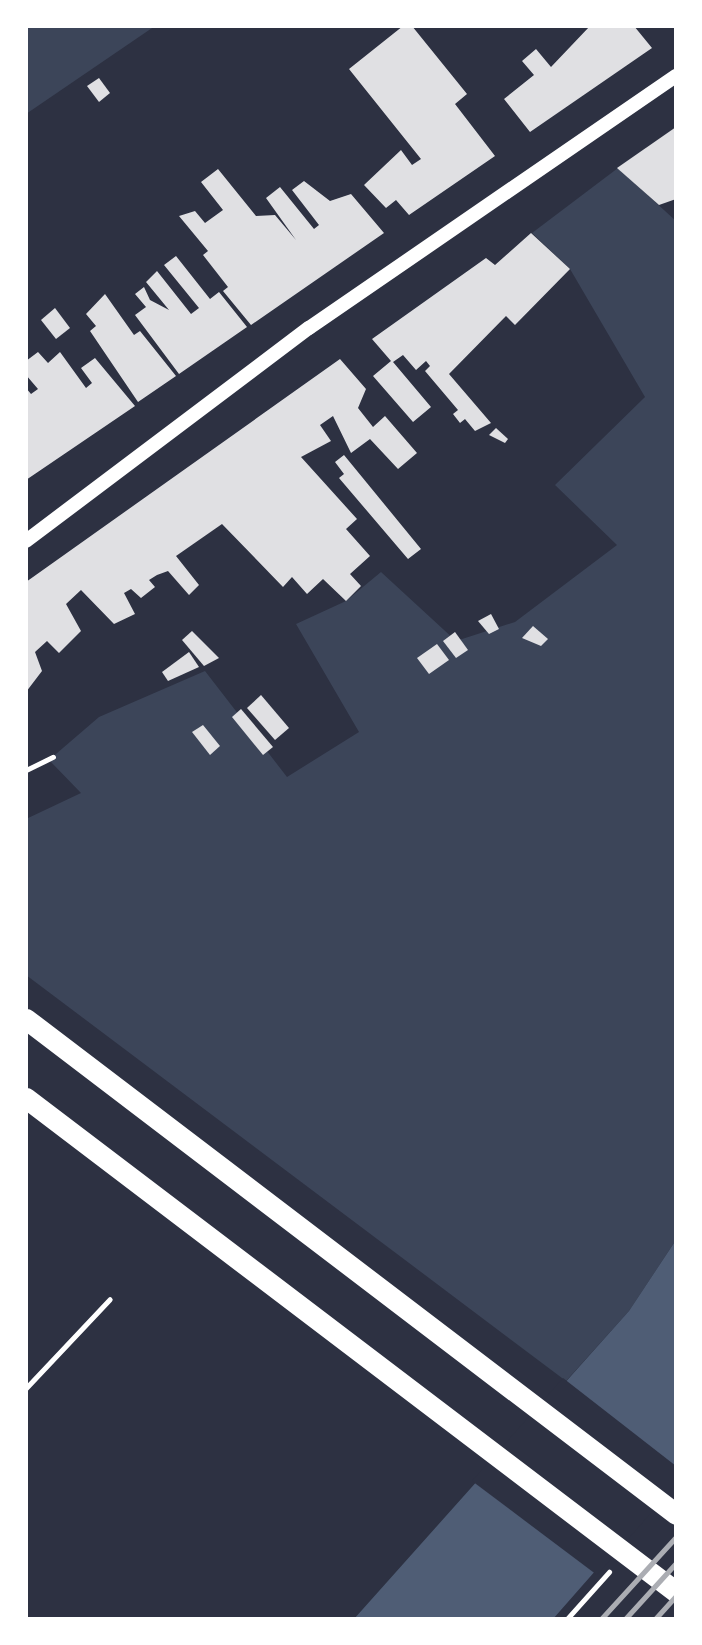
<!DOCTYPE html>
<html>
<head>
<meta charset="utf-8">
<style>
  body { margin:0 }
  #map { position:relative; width:702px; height:1645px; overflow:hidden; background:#2d3142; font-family:"DM Sans",sans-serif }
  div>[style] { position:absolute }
  .green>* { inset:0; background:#3c4559 }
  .water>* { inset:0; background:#4f5d75 }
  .pier>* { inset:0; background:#2d3142 }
  .building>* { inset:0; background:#e0e0e3 }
  .path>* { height:4.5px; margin:-2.25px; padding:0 2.25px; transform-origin:2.25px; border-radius:2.25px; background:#fff }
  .service>* { height:5px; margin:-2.5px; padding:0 2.5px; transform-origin:2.5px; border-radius:2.5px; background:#fff }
  .secondary>* { height:14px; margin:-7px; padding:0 7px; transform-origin:7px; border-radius:7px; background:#fff }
  .motorway>* { height:21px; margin:-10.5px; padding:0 10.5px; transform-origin:10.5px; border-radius:10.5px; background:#fff }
  .rail>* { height:5px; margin:-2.5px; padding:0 2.5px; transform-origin:2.5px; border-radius:2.5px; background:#abadb3 }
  span { translate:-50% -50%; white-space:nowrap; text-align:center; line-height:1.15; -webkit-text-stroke:7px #fff; paint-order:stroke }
  .frame { position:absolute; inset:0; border:28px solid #fff; pointer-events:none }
</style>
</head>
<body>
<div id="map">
  <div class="green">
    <i style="clip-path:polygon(26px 26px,155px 26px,26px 114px)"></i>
    <i style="clip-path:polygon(618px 168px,676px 221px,676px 1240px,629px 1311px,566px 1381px,26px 975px,26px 819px,81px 793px,49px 760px,99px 717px,205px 671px,287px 777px,359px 732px,296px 624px,346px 601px,381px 572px,456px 641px,515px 622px,617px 545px,555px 485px,645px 397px,570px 269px,532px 233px)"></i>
  </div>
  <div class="water">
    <i style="clip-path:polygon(676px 1240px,676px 1479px,553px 1619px,354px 1619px,629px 1311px)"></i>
  </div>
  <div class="pier">
    <i style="clip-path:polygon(563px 1378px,676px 1466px,676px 1484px,597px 1575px,472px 1481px)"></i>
  </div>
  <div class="building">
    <i style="clip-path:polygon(403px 26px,412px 26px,467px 94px,455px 104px,495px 156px,409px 215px,396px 200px,386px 208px,364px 185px,401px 150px,412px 165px,421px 159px,349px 69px)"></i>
    <i style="clip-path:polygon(590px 26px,634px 26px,652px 48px,530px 132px,504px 99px,534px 75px,522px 61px,536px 49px,551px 67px)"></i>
    <i style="clip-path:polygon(99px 78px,110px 93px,99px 102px,87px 86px)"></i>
    <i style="clip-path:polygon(676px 127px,676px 199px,659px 205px,617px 168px)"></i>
    <i style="clip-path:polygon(218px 169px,256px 216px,275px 215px,296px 240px,266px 198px,280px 187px,314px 229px,319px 225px,292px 190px,304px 181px,330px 201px,351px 194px,384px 233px,251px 325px,223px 291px,228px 287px,203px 255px,208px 251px,179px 216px,195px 211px,205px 223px,223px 210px,201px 182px)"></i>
    <i style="clip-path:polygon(531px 233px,570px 269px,515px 325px,506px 316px,449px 374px,491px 423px,475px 431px,465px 419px,460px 423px,453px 414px,458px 410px,425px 371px,430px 366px,426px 361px,416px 370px,403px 355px,393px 362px,431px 407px,413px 422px,373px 376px,391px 361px,372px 339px,486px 258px,495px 265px)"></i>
    <i style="clip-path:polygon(176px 256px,210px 299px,219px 292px,247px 327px,179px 374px,135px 315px,146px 307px,135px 294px,144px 287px,150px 300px,169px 310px,146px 282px,157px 271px,191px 314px,199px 308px,164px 265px)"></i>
    <i style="clip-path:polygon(105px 294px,134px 335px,140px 331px,176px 376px,138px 402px,90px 331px,96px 326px,86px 314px)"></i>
    <i style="clip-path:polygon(55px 308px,70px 328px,56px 339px,41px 320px)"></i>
    <i style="clip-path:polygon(38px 352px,48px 363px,60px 352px,86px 388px,92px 383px,81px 368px,95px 358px,135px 406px,26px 480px,26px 388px,31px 394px,38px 389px,26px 375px,26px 361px)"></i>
    <i style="clip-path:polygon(340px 359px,366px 389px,358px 408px,373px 427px,385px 416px,417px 453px,398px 469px,370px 439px,351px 453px,333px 416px,320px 425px,331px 441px,301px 457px,357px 519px,346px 529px,370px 556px,350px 574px,361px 586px,346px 601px,323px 579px,307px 594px,292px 577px,283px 587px,222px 524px,176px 556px,199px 585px,189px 595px,168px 571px,157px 575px,149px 580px,155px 587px,141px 598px,131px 589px,124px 593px,135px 614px,114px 624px,81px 590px,66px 604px,81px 631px,59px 653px,47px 641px,35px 652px,42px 671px,26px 692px,26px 582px)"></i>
    <i style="clip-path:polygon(496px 428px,508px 439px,505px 443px,489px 435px)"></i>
    <i style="clip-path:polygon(344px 455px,421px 549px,408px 559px,339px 478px,344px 474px,335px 462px)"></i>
    <i style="clip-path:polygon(491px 614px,499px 629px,489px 634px,478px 621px)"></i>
    <i style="clip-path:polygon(533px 626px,548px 639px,541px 646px,522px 638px)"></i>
    <i style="clip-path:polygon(192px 631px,219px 658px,204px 666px,182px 640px)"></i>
    <i style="clip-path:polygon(455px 632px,468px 650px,456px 658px,443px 641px)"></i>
    <i style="clip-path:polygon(437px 644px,449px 660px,429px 674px,417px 658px)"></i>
    <i style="clip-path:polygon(189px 652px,199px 667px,168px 681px,162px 672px)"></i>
    <i style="clip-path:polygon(261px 695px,289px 728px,275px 740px,247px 708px)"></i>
    <i style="clip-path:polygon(241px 709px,273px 747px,263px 755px,232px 717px)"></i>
    <i style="clip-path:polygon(203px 725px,220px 746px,210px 755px,192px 732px)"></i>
  </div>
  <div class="path">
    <i style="left:567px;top:1619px;width:63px;rotate:-48.2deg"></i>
  </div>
  <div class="service">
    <i style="left:26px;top:770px;width:30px;rotate:-26deg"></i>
    <i style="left:26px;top:1388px;width:122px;rotate:-46.7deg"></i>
  </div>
  <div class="secondary">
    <i style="left:26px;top:541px;width:354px;rotate:-37deg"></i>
    <i style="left:309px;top:328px;width:445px;rotate:-34.5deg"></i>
  </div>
  <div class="motorway">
    <i style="left:26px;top:1019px;width:817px;rotate:37.29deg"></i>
    <i style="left:26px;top:1098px;width:816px;rotate:37.23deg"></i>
  </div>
  <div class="rail">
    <i style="left:601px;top:1619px;width:111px;rotate:-47.6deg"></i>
    <i style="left:625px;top:1619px;width:76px;rotate:-47.7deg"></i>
    <i style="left:655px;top:1619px;width:31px;rotate:-48deg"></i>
  </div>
  <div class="frame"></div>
</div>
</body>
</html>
